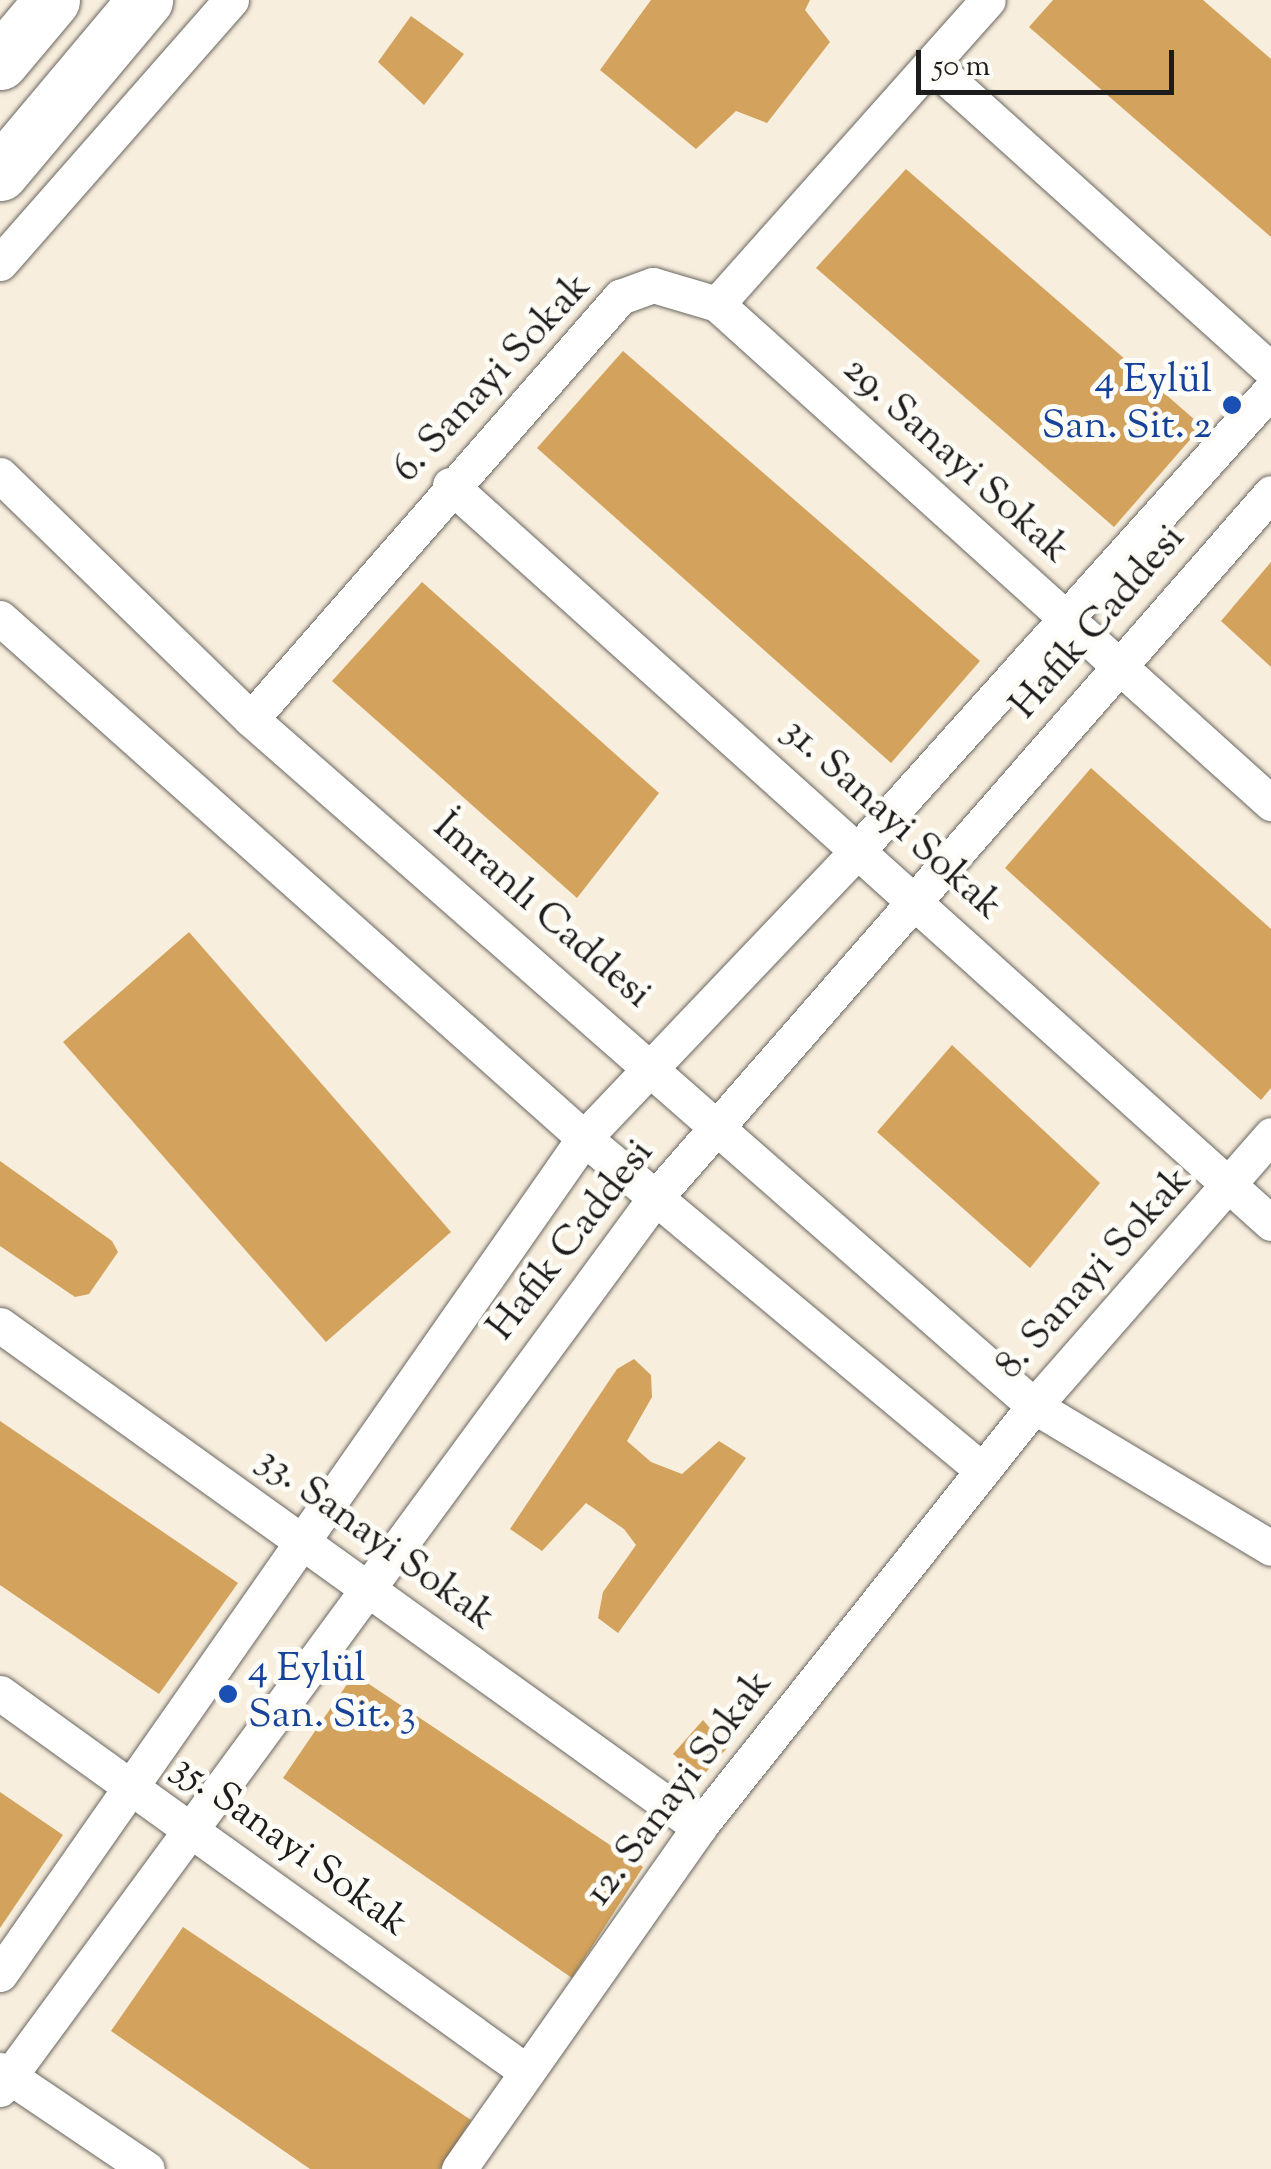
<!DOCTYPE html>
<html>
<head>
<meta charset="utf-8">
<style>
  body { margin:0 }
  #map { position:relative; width:1271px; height:2169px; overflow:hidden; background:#f8eedd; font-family:"Sorts Mill Goudy",serif }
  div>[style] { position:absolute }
  .building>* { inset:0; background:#d3a25c }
  .roads { filter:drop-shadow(0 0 2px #696660) drop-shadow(0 0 2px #696660) }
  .minor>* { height:35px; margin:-17.5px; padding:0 17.5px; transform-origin:17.5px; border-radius:17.5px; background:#fff }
  .trunk>* { height:55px; margin:-27.5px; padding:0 27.5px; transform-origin:27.5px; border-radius:27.5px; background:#fff }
  .dots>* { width:28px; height:28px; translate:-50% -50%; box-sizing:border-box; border:5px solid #fdfcf7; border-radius:50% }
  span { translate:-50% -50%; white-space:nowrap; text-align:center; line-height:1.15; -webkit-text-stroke:10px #fdfcf7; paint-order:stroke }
  .street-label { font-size:40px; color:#1c1c1c }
  .transit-label { font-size:40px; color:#164399 }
  .right { translate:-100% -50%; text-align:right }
  .left { translate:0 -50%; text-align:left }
  .scale { position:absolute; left:916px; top:50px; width:258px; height:45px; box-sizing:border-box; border:5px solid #1c1c1c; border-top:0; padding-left:12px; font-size:30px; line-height:35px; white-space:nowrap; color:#1c1c1c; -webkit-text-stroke:8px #fdfcf7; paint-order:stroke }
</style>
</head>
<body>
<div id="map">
  <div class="building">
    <i style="clip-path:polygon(651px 0,810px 0,805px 10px,830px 42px,767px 123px,736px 111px,696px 149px,600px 70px)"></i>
    <i style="clip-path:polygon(1053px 0,1203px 0,1271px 59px,1271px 237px,1029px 27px)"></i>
    <i style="clip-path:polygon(411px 16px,464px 54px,424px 105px,378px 62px)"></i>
    <i style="clip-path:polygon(906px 169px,1202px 426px,1114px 527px,816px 268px)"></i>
    <i style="clip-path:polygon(623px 351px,980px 661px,891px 763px,537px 448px)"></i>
    <i style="clip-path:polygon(1271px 562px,1271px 667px,1221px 621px)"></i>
    <i style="clip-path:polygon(422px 582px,659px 793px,577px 898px,332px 681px)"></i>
    <i style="clip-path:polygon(1091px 768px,1271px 929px,1271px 1088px,1261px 1100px,1005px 868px)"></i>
    <i style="clip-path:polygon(189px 932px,451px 1232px,326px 1342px,63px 1042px)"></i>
    <i style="clip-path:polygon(952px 1045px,1100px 1183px,1030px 1268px,877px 1132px)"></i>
    <i style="clip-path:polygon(0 1161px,112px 1241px,118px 1252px,89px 1294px,75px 1297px,0 1246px)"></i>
    <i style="clip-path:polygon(634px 1359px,651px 1375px,652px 1397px,627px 1441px,651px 1462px,682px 1474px,719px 1441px,746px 1458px,618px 1633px,598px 1618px,603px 1592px,636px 1545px,624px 1529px,586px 1503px,542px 1551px,510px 1529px,617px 1369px)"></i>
    <i style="clip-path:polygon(0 1421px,238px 1583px,159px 1694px,0 1585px)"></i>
    <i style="clip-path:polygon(354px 1674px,643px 1867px,572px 1978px,283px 1778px)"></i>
    <i style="clip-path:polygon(703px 1720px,727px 1748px,701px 1778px,673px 1754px)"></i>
    <i style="clip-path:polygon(0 1792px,63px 1835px,0 1928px)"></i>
    <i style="clip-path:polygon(183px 1927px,471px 2120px,440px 2169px,310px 2169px,111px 2031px)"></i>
  </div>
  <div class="roads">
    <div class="minor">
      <i style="left:931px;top:64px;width:457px;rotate:42deg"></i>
      <i style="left:0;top:263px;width:350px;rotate:-48.7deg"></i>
      <i style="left:717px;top:304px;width:746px;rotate:42.01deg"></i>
      <i style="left:0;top:475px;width:350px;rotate:44.2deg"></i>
      <i style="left:251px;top:719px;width:1042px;rotate:41.26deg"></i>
      <i style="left:1034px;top:1406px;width:276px;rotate:30.9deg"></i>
      <i style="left:450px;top:485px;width:1104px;rotate:41.95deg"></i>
      <i style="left:0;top:618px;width:782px;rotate:41.68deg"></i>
      <i style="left:584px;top:1138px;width:518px;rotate:39.83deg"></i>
      <i style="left:251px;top:719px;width:561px;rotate:-48.83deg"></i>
      <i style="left:620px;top:297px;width:35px;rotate:-20deg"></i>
      <i style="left:653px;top:285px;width:67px;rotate:16.5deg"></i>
      <i style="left:717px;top:304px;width:407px;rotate:-48.3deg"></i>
      <i style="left:0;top:1325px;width:861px;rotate:35.68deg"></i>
      <i style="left:0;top:1693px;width:649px;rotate:35.72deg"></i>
      <i style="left:0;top:1974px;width:1020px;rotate:-55.06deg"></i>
      <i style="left:584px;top:1138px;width:399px;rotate:-46.4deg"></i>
      <i style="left:859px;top:849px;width:617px;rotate:-48.09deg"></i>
      <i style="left:0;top:2070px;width:177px;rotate:34deg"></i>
      <i style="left:0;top:2089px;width:1106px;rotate:-53.68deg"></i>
      <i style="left:655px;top:1198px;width:936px;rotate:-48.85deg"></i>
      <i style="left:459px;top:2169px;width:418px;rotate:-54.9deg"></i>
      <i style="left:699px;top:1827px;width:538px;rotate:-51.49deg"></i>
      <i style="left:1034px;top:1406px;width:360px;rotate:-48.8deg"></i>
    </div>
    <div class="trunk">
      <i style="left:0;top:62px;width:81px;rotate:-50deg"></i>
      <i style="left:0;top:173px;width:226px;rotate:-50deg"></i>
    </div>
  </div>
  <div class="dots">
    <i style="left:1232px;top:405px;background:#1a4fb4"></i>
    <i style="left:228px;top:1694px;background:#1a4fb4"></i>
  </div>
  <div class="street-label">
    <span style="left:493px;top:379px;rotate:-47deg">6. Sanayi Sokak</span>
    <span style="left:955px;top:461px;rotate:42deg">29. Sanayi Sokak</span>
    <span style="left:1099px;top:623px;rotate:-49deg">Hafik Caddesi</span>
    <span style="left:891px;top:820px;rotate:42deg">31. Sanayi Sokak</span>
    <span style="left:541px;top:912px;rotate:41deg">İmranlı Caddesi</span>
    <span style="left:572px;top:1241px;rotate:-52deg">Hafik Caddesi</span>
    <span style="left:1095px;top:1274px;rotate:-48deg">8. Sanayi Sokak</span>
    <span style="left:375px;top:1540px;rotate:36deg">33. Sanayi Sokak</span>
    <span style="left:680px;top:1789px;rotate:-53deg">12. Sanayi Sokak</span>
    <span style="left:289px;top:1847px;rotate:36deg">35. Sanayi Sokak</span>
  </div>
  <div class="transit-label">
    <span class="right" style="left:1212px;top:405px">4 Eylül<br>San. Sit. 2</span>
    <span class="left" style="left:248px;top:1694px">4 Eylül<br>San. Sit. 3</span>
  </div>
  <div class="scale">50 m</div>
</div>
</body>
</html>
